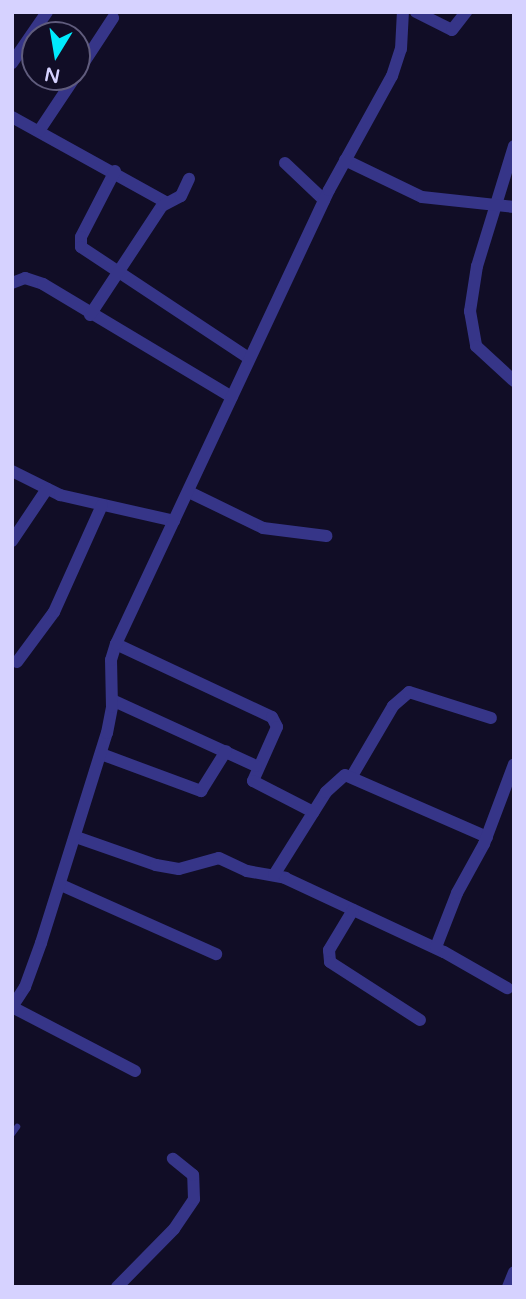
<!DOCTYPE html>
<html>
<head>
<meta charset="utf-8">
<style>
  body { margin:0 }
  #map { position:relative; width:526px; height:1299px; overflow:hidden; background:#110d26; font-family:"Varela Round",sans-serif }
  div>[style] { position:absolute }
  .service>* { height:6px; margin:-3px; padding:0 3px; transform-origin:3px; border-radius:3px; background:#363588 }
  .minor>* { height:12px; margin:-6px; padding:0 6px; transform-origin:6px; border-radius:6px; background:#363588 }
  span { translate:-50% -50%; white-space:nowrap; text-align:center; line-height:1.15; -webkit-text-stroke:5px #110d26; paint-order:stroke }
  .frame { position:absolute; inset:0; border:14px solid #d6d2ff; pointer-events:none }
  .north { position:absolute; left:21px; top:21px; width:70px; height:70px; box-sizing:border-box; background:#110d26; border:2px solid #605c7d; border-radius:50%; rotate:191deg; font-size:19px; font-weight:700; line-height:28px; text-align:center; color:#d6d2ff }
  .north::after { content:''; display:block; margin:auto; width:24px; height:32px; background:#00eafd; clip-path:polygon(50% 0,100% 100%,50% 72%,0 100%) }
</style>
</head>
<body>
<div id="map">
  <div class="service">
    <i style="left:12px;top:1134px;width:9px;rotate:-54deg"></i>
  </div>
  <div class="minor">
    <i style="left:416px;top:12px;width:40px;rotate:26.6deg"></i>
    <i style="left:452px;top:30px;width:23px;rotate:-52deg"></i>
    <i style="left:12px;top:63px;width:62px;rotate:-55.5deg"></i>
    <i style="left:77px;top:73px;width:66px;rotate:-56.8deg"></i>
    <i style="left:12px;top:117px;width:177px;rotate:29deg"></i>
    <i style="left:39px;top:131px;width:65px;rotate:-56.3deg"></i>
    <i style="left:514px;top:146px;width:126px;rotate:107.1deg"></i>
    <i style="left:477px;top:266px;width:46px;rotate:98.8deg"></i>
    <i style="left:470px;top:311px;width:36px;rotate:80deg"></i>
    <i style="left:476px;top:346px;width:52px;rotate:42.6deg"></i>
    <i style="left:345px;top:160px;width:85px;rotate:25.7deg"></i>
    <i style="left:422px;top:197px;width:93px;rotate:6.2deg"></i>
    <i style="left:285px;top:163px;width:54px;rotate:43.5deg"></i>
    <i style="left:115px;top:171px;width:74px;rotate:117.3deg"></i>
    <i style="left:81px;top:237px;width:10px;rotate:90deg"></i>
    <i style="left:81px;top:247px;width:201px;rotate:33.5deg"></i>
    <i style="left:12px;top:283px;width:14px;rotate:-21deg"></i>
    <i style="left:25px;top:278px;width:19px;rotate:18deg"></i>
    <i style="left:43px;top:284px;width:220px;rotate:30.9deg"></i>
    <i style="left:90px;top:315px;width:131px;rotate:-56.6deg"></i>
    <i style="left:162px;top:206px;width:21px;rotate:-28deg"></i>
    <i style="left:181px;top:196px;width:19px;rotate:-65deg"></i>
    <i style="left:12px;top:471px;width:54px;rotate:26.6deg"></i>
    <i style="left:60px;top:495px;width:117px;rotate:12.8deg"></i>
    <i style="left:191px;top:493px;width:80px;rotate:25.9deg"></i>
    <i style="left:263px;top:528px;width:64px;rotate:7.2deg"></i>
    <i style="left:12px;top:541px;width:63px;rotate:-56.1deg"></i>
    <i style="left:116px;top:644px;width:172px;rotate:25.1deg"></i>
    <i style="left:272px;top:717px;width:11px;rotate:63deg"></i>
    <i style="left:277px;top:727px;width:59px;rotate:114deg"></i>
    <i style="left:253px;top:781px;width:68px;rotate:27.3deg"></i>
    <i style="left:17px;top:662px;width:62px;rotate:-53.5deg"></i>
    <i style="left:54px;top:612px;width:117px;rotate:-65.8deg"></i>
    <i style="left:112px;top:700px;width:158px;rotate:24.6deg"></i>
    <i style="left:101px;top:754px;width:107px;rotate:20.3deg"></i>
    <i style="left:201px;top:791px;width:47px;rotate:-58deg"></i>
    <i style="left:352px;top:776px;width:81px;rotate:-59.6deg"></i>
    <i style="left:393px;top:706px;width:21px;rotate:-41deg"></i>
    <i style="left:409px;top:692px;width:86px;rotate:17.6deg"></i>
    <i style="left:76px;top:837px;width:85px;rotate:19.3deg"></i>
    <i style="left:156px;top:865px;width:23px;rotate:10deg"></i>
    <i style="left:179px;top:869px;width:41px;rotate:-15.4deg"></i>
    <i style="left:219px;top:858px;width:31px;rotate:25deg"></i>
    <i style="left:247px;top:871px;width:39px;rotate:10deg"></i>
    <i style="left:285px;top:878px;width:175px;rotate:25deg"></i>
    <i style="left:444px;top:952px;width:73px;rotate:29.7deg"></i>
    <i style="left:274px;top:875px;width:98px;rotate:-57.9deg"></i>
    <i style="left:326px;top:792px;width:25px;rotate:-42deg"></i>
    <i style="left:345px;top:775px;width:155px;rotate:23.6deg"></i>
    <i style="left:61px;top:885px;width:170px;rotate:24deg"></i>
    <i style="left:353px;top:910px;width:47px;rotate:121deg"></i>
    <i style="left:329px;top:950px;width:12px;rotate:85deg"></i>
    <i style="left:330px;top:962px;width:107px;rotate:32.8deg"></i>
    <i style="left:436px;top:947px;width:58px;rotate:-68.7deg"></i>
    <i style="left:457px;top:893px;width:56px;rotate:-61.1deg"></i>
    <i style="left:484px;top:844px;width:85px;rotate:-69.4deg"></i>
    <i style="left:135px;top:1071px;width:139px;rotate:-152.5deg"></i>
    <i style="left:12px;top:1007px;width:24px;rotate:-57deg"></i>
    <i style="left:25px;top:987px;width:47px;rotate:-70deg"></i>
    <i style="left:41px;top:943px;width:220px;rotate:-72.6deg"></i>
    <i style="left:107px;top:733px;width:26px;rotate:-79deg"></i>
    <i style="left:112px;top:707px;width:47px;rotate:-91.2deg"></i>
    <i style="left:111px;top:660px;width:17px;rotate:-73deg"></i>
    <i style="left:116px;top:644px;width:501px;rotate:-64.87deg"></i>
    <i style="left:329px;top:190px;width:130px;rotate:-61.1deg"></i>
    <i style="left:392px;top:76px;width:28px;rotate:-72deg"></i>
    <i style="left:401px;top:49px;width:37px;rotate:-87deg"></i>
    <i style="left:117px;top:1287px;width:81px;rotate:-45.5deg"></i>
    <i style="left:174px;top:1229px;width:36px;rotate:-56deg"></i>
    <i style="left:194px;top:1199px;width:24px;rotate:-92deg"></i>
    <i style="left:193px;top:1175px;width:26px;rotate:-141deg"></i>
    <i style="left:508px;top:1287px;width:16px;rotate:-68deg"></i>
  </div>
  <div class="frame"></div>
  <div class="north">N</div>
</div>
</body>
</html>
